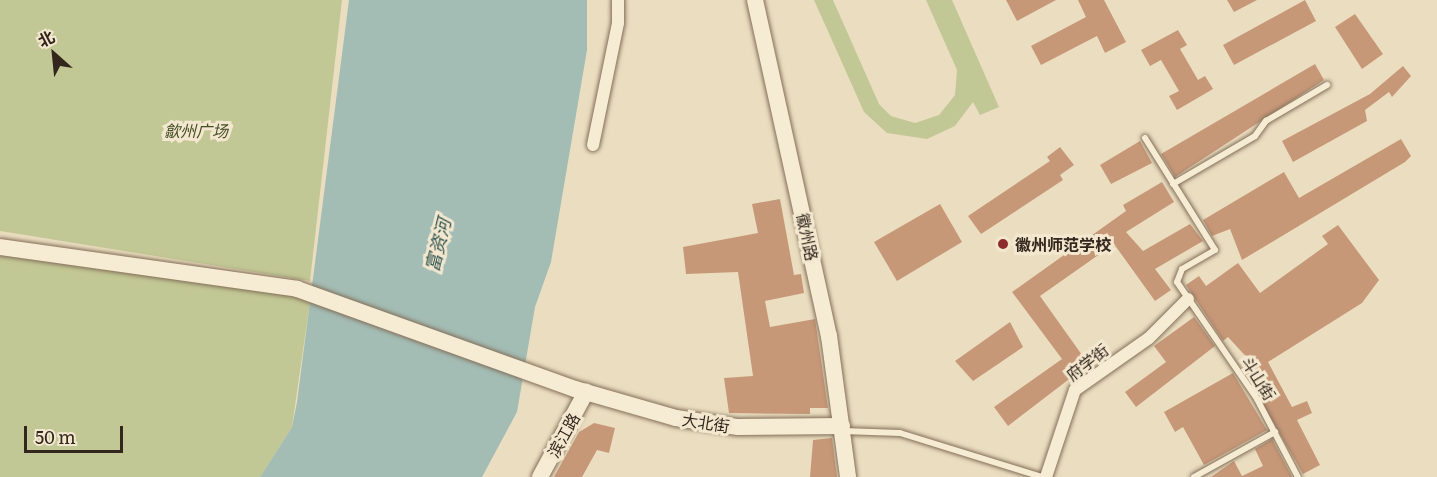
<!DOCTYPE html>
<html>
<head>
<meta charset="utf-8">
<style>
  body { margin:0 }
  #map { position:relative; width:1437px; height:477px; overflow:hidden; background:#ebdec0; font-family:Literata,"Noto Sans SC",serif }
  div>[style] { position:absolute }
  .green>* { inset:0; background:#c2c895 }
  .water>* { inset:0; background:#a3bdb5 }
  .building>* { inset:0; background:#c79878 }
  .roads { filter:drop-shadow(0 0 2px #836f59) drop-shadow(0 0 2px #836f59) }
  .lane>* { height:6px; margin:-3px; padding:0 3px; transform-origin:3px; border-radius:3px; background:#f6ebd3 }
  .street>* { height:12px; margin:-6px; padding:0 6px; transform-origin:6px; border-radius:6px; background:#f6ebd3 }
  .secondary>* { height:16px; margin:-8px; padding:0 8px; transform-origin:8px; border-radius:8px; background:#f6ebd3 }
  .dots>* { width:16px; height:16px; translate:-50% -50%; box-sizing:border-box; border:3px solid #f3e8cf; border-radius:50% }
  span { translate:-50% -50%; white-space:nowrap; text-align:center; line-height:1.15; -webkit-text-stroke:6px #f3e8cf; paint-order:stroke }
  .park-label { font-size:16px; color:#444e25; font-style:italic }
  .street-label { font-size:16px; color:#33271d }
  .poi-label { font-size:16px; color:#33271d; font-weight:700 }
  .left { translate:0 -50%; text-align:left }
  .water-label { font-size:18px; color:#2d524f; font-style:italic }
  .north { position:absolute; left:24px; top:24px; width:60px; height:60px; -webkit-text-stroke:4px #f3e8cf; paint-order:stroke; rotate:333deg; font-size:16px; font-weight:700; line-height:24px; text-align:center; color:#33271d }
  .north::after { content:''; display:block; margin:auto; width:21px; height:27px; background:#33271d; clip-path:polygon(50% 0,100% 100%,50% 72%,0 100%) }
  .scale { position:absolute; left:24px; top:426px; width:99px; height:27px; box-sizing:border-box; border:3px solid #33271d; border-top:0; padding-left:8px; font-size:18px; line-height:21px; white-space:nowrap; color:#33271d; -webkit-text-stroke:4px #f3e8cf; paint-order:stroke }
</style>
</head>
<body>
<div id="map">
  <div class="green">
    <i style="clip-path:polygon(0 0,342px 0,310px 281px,0 231px)"></i>
    <i style="clip-path:polygon(814px 0,833px 0,879px 104px,891px 116px,915px 123px,939px 115px,955px 95px,957px 70px,926px 0,952px 0,999px 107px,980px 115px,973px 102px,955px 126px,927px 139px,887px 133px,864px 112px)"></i>
    <i style="clip-path:polygon(0 254px,296px 295px,310px 302px,292px 427px,260px 477px,0 477px)"></i>
  </div>
  <div class="water">
    <i style="clip-path:polygon(349px 0,587px 0,587px 50px,551px 262px,535px 307px,517px 412px,482px 477px,260px 477px,292px 427px,297px 402px)"></i>
  </div>
  <div class="building">
    <i style="clip-path:polygon(1006px 0,1056px 0,1017px 21px)"></i>
    <i style="clip-path:polygon(1078px 0,1104px 0,1126px 42px,1105px 53px,1097px 36px,1041px 65px,1031px 46px,1086px 17px)"></i>
    <i style="clip-path:polygon(1227px 0,1257px 0,1234px 12px)"></i>
    <i style="clip-path:polygon(1305px 0,1316px 21px,1234px 65px,1223px 45px)"></i>
    <i style="clip-path:polygon(1355px 14px,1383px 54px,1362px 69px,1335px 27px)"></i>
    <i style="clip-path:polygon(1178px 30px,1187px 45px,1180px 49px,1198px 80px,1205px 76px,1213px 89px,1177px 110px,1169px 96px,1179px 91px,1161px 60px,1150px 66px,1141px 50px)"></i>
    <i style="clip-path:polygon(1315px 64px,1324px 80px,1175px 177px,1161px 154px)"></i>
    <i style="clip-path:polygon(1403px 66px,1411px 76px,1392px 97px,1389px 92px,1365px 110px,1367px 121px,1293px 162px,1282px 141px,1370px 94px)"></i>
    <i style="clip-path:polygon(1401px 139px,1411px 156px,1405px 162px,1242px 260px,1230px 229px,1212px 236px,1203px 220px,1284px 172px,1299px 198px)"></i>
    <i style="clip-path:polygon(1140px 141px,1152px 163px,1111px 184px,1100px 165px)"></i>
    <i style="clip-path:polygon(1060px 147px,1074px 165px,1060px 175px,1063px 180px,981px 234px,968px 216px,1050px 161px,1047px 157px)"></i>
    <i style="clip-path:polygon(1162px 182px,1174px 202px,1126px 232px,1143px 251px,1190px 224px,1203px 241px,1155px 269px,1171px 290px,1155px 301px,1114px 244px,1040px 296px,1082px 355px,1096px 345px,1102px 354px,1008px 426px,994px 407px,1062px 359px,1012px 292px,1126px 211px,1123px 205px)"></i>
    <i style="clip-path:polygon(780px 199px,794px 275px,801px 274px,804px 293px,765px 301px,770px 327px,815px 319px,828px 408px,810px 408px,810px 414px,729px 413px,724px 378px,753px 376px,738px 272px,686px 274px,683px 247px,758px 233px,752px 204px)"></i>
    <i style="clip-path:polygon(940px 204px,962px 242px,897px 281px,874px 242px)"></i>
    <i style="clip-path:polygon(1338px 225px,1379px 280px,1362px 303px,1268px 362px,1292px 407px,1307px 401px,1312px 413px,1297px 420px,1320px 465px,1303px 474px,1242px 368px,1252px 363px,1228px 337px,1223px 341px,1186px 285px,1199px 276px,1206px 286px,1238px 263px,1260px 293px,1328px 244px,1322px 236px)"></i>
    <i style="clip-path:polygon(1194px 317px,1215px 346px,1136px 407px,1125px 392px,1166px 362px,1154px 346px)"></i>
    <i style="clip-path:polygon(1010px 322px,1023px 347px,973px 381px,955px 361px)"></i>
    <i style="clip-path:polygon(1233px 373px,1267px 430px,1204px 465px,1183px 427px,1175px 432px,1164px 412px)"></i>
    <i style="clip-path:polygon(594px 423px,615px 428px,609px 453px,597px 450px,582px 477px,554px 477px,579px 432px)"></i>
    <i style="clip-path:polygon(832px 438px,837px 477px,810px 477px,813px 440px)"></i>
    <i style="clip-path:polygon(1272px 439px,1292px 477px,1211px 477px,1234px 461px,1242px 476px,1263px 466px,1255px 449px)"></i>
  </div>
  <div class="roads">
    <div class="lane">
      <i style="left:1145px;top:138px;width:132px;rotate:58deg"></i>
      <i style="left:1215px;top:250px;width:38px;rotate:150deg"></i>
      <i style="left:1182px;top:269px;width:14px;rotate:111deg"></i>
      <i style="left:1177px;top:282px;width:142px;rotate:55.6deg"></i>
      <i style="left:1257px;top:399px;width:88px;rotate:62.3deg"></i>
      <i style="left:1173px;top:184px;width:95px;rotate:-30.3deg"></i>
      <i style="left:1255px;top:136px;width:19px;rotate:-54deg"></i>
      <i style="left:1266px;top:121px;width:71px;rotate:-30.5deg"></i>
      <i style="left:843px;top:431px;width:57px;rotate:2deg"></i>
      <i style="left:900px;top:433px;width:149px;rotate:17.2deg"></i>
      <i style="left:1194px;top:477px;width:93px;rotate:-29.1deg"></i>
    </div>
    <div class="street">
      <i style="left:593px;top:145px;width:125px;rotate:-78.4deg"></i>
      <i style="left:618px;top:23px;width:23px;rotate:-90deg"></i>
      <i style="left:1046px;top:477px;width:92px;rotate:-71.6deg"></i>
      <i style="left:1075px;top:390px;width:90px;rotate:-35.1deg"></i>
      <i style="left:1149px;top:338px;width:55px;rotate:-45deg"></i>
    </div>
    <div class="secondary">
      <i style="left:755px;top:0;width:344px;rotate:77.6deg"></i>
      <i style="left:829px;top:336px;width:142px;rotate:82.3deg"></i>
      <i style="left:0;top:247px;width:300px;rotate:8deg"></i>
      <i style="left:297px;top:289px;width:295px;rotate:19.8deg"></i>
      <i style="left:575px;top:389px;width:105px;rotate:16deg"></i>
      <i style="left:676px;top:418px;width:63px;rotate:8.3deg"></i>
      <i style="left:738px;top:427px;width:104px;rotate:-0.6deg"></i>
      <i style="left:540px;top:477px;width:97px;rotate:-61.6deg"></i>
    </div>
  </div>
  <div class="dots">
    <i style="left:1003px;top:244px;background:#8e2d2e"></i>
  </div>
  <div class="park-label">
    <span style="left:196px;top:130px">歙州广场</span>
  </div>
  <div class="street-label">
    <span style="left:808px;top:237px;rotate:78deg">徽州路</span>
    <span style="left:1087px;top:362px;rotate:-38deg">府学街</span>
    <span style="left:1259px;top:378px;rotate:58deg">斗山街</span>
    <span style="left:706px;top:422px;rotate:9deg">大北街</span>
    <span style="left:563px;top:435px;rotate:-61deg">滨江路</span>
  </div>
  <div class="poi-label">
    <span class="left" style="left:1015px;top:244px">徽州师范学校</span>
  </div>
  <div class="water-label">
    <span style="left:438px;top:245px;rotate:-76deg">富资河</span>
  </div>
  <div class="north">北</div>
  <div class="scale">50 m</div>
</div>
</body>
</html>
